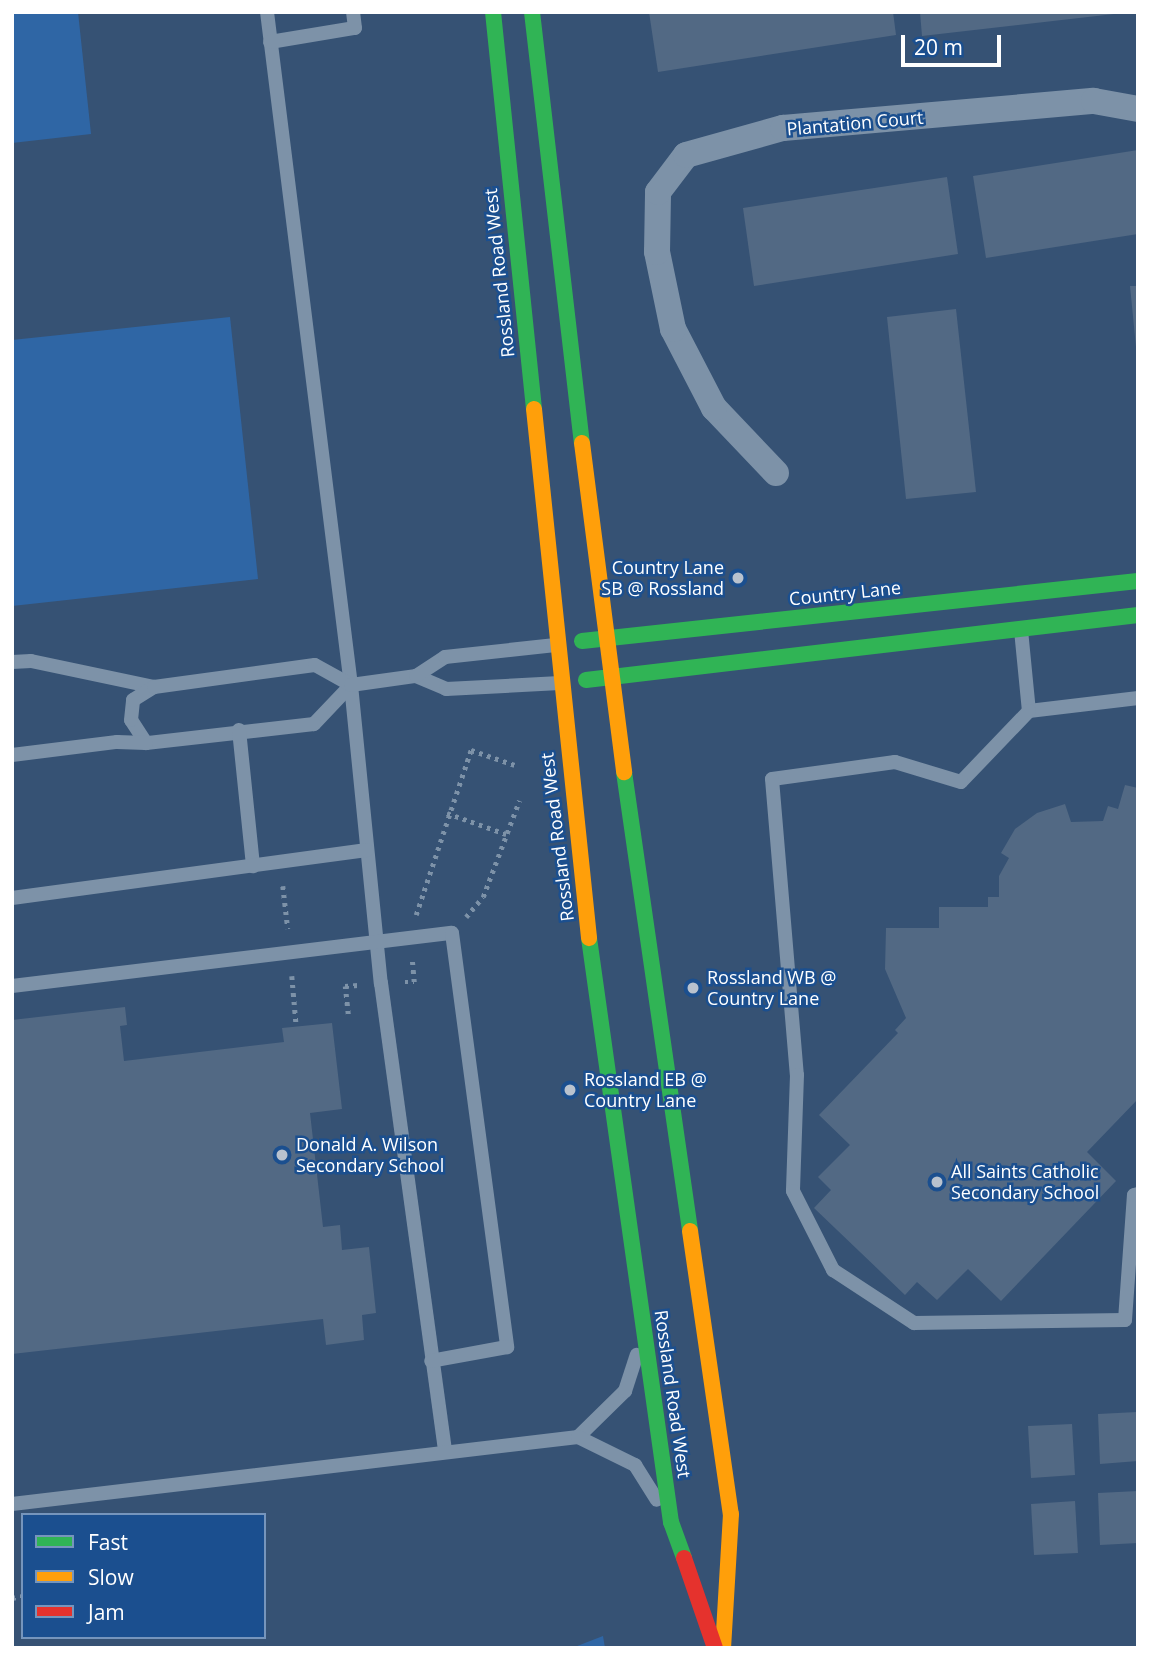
<!DOCTYPE html>
<html>
<head>
<meta charset="utf-8">
<style>
  body { margin:0 }
  #map { position:relative; width:1150px; height:1660px; overflow:hidden; background:#365274; font-family:"Open Sans",sans-serif }
  div>[style] { position:absolute }
  .green>* { inset:0; background:#2f66a5 }
  .building>* { inset:0; background:#526984 }
  .path>* { height:4.5px; margin-top:-2.25px; transform-origin:0; background:repeating-linear-gradient(90deg,#7d92a8 0 3.5px,transparent 0 8.5px) }
  .lane>* { height:14px; margin:-7px; padding:0 7px; transform-origin:7px; border-radius:7px; background:#7d92a8 }
  .street>* { height:26px; margin:-13px; padding:0 13px; transform-origin:13px; border-radius:13px; background:#7d92a8 }
  .fast>* { height:16px; margin:-8px; padding:0 8px; transform-origin:8px; border-radius:8px; background:#30b455 }
  .slow>* { height:16px; margin:-8px; padding:0 8px; transform-origin:8px; border-radius:8px; background:#ff9f0a }
  .jam>* { height:16px; margin:-8px; padding:0 8px; transform-origin:8px; border-radius:8px; background:#e5322d }
  .dots>* { width:19px; height:19px; translate:-50% -50%; box-sizing:border-box; border:4px solid #1b4f8f; border-radius:50% }
  span { translate:-50% -50%; white-space:nowrap; text-align:center; line-height:1.15; -webkit-text-stroke:5px #1b4f8f; paint-order:stroke }
  .street-label { font-size:18px; color:#fff }
  .poi-label { font-size:18px; color:#fff }
  .right { translate:-100% -50%; text-align:right }
  .left { translate:0 -50%; text-align:left }
  .frame { position:absolute; inset:0; border:14px solid #fff; pointer-events:none }
  .legend { position:absolute; left:21px; top:1513px; width:245px; height:126px; box-sizing:border-box; background:#1b4f8f; border:2px solid #7695bc; margin:0; padding:9px 12px; list-style:none; font-size:21px; color:#fff }
  .legend li { display:flex; align-items:center; gap:14px; height:35px }
  .legend b { width:35px; border:2px solid #7695bc }
  .scale { position:absolute; left:901px; top:35px; width:100px; height:32px; box-sizing:border-box; border:4px solid #fff; border-top:0; padding-left:9px; font-size:21px; line-height:24px; white-space:nowrap; color:#fff; -webkit-text-stroke:5px #1b4f8f; paint-order:stroke }
</style>
</head>
<body>
<div id="map">
  <div class="green">
    <i style="clip-path:polygon(12px 12px,78px 12px,91px 134px,12px 143px)"></i>
    <i style="clip-path:polygon(230px 317px,258px 579px,12px 606px,12px 340px)"></i>
    <i style="clip-path:polygon(603px 1636px,605px 1648px,572px 1648px)"></i>
  </div>
  <div class="building">
    <i style="clip-path:polygon(649px 12px,893px 12px,896px 35px,658px 72px)"></i>
    <i style="clip-path:polygon(920px 12px,1114px 12px,1114px 14px,922px 36px)"></i>
    <i style="clip-path:polygon(1138px 150px,1138px 234px,986px 258px,973px 176px)"></i>
    <i style="clip-path:polygon(947px 177px,958px 254px,754px 286px,743px 208px)"></i>
    <i style="clip-path:polygon(1130px 286px,1138px 286px,1138px 346px,1136px 347px)"></i>
    <i style="clip-path:polygon(956px 309px,976px 492px,906px 499px,887px 317px)"></i>
    <i style="clip-path:polygon(1125px 785px,1138px 788px,1138px 1099px,1087px 1152px,1116px 1181px,1001px 1301px,968px 1269px,937px 1300px,917px 1282px,905px 1295px,814px 1208px,831px 1190px,818px 1177px,850px 1145px,819px 1115px,898px 1033px,895px 1030px,906px 1018px,885px 969px,886px 928px,939px 928px,939px 907px,988px 907px,988px 897px,999px 897px,999px 876px,1009px 858px,1001px 853px,1015px 829px,1037px 813px,1065px 804px,1071px 822px,1103px 821px,1108px 806px,1118px 809px)"></i>
    <i style="clip-path:polygon(125px 1007px,127px 1025px,120px 1026px,124px 1061px,284px 1042px,282px 1028px,332px 1023px,342px 1109px,310px 1113px,323px 1227px,340px 1225px,342px 1250px,369px 1247px,376px 1313px,362px 1315px,364px 1340px,326px 1345px,323px 1319px,12px 1354px,12px 1020px)"></i>
    <i style="clip-path:polygon(1137px 1412px,1138px 1461px,1100px 1464px,1098px 1414px)"></i>
    <i style="clip-path:polygon(1072px 1424px,1075px 1475px,1031px 1478px,1028px 1426px)"></i>
    <i style="clip-path:polygon(1138px 1491px,1138px 1543px,1100px 1545px,1098px 1493px)"></i>
    <i style="clip-path:polygon(1075px 1501px,1078px 1553px,1034px 1555px,1031px 1504px)"></i>
  </div>
  <div class="path">
    <i style="left:447px;top:813px;width:63px;rotate:19.6deg"></i>
    <i style="left:283px;top:886px;width:43px;rotate:83.4deg"></i>
    <i style="left:416px;top:915px;width:174px;rotate:-71.6deg"></i>
    <i style="left:471px;top:750px;width:46px;rotate:18.8deg"></i>
    <i style="left:466px;top:917px;width:26px;rotate:-50deg"></i>
    <i style="left:483px;top:897px;width:103px;rotate:-69.4deg"></i>
    <i style="left:292px;top:976px;width:46px;rotate:85deg"></i>
    <i style="left:405px;top:982px;width:9px"></i>
    <i style="left:414px;top:982px;width:21px;rotate:-95deg"></i>
    <i style="left:348px;top:1014px;width:28px;rotate:-96deg"></i>
    <i style="left:345px;top:986px;width:13px;rotate:-4deg"></i>
    <i style="left:12px;top:1598px;width:11px;rotate:-10deg"></i>
  </div>
  <div class="lane">
    <i style="left:267px;top:12px;width:678px;rotate:82.89deg"></i>
    <i style="left:351px;top:685px;width:300px;rotate:84.3deg"></i>
    <i style="left:381px;top:983px;width:473px;rotate:82.2deg"></i>
    <i style="left:270px;top:42px;width:86px;rotate:-9.4deg"></i>
    <i style="left:355px;top:28px;width:16px;rotate:-97deg"></i>
    <i style="left:1021px;top:630px;width:81px;rotate:84.4deg"></i>
    <i style="left:1029px;top:711px;width:110px;rotate:-6.8deg"></i>
    <i style="left:12px;top:662px;width:19px;rotate:-3deg"></i>
    <i style="left:31px;top:661px;width:126px;rotate:11.9deg"></i>
    <i style="left:416px;top:676px;width:33px;rotate:23deg"></i>
    <i style="left:446px;top:689px;width:114px;rotate:-3deg"></i>
    <i style="left:351px;top:685px;width:54px;rotate:133.5deg"></i>
    <i style="left:314px;top:724px;width:169px;rotate:173.5deg"></i>
    <i style="left:146px;top:743px;width:27px;rotate:-123deg"></i>
    <i style="left:131px;top:720px;width:20px;rotate:-84deg"></i>
    <i style="left:133px;top:700px;width:25px;rotate:-32deg"></i>
    <i style="left:154px;top:687px;width:162px;rotate:-7.8deg"></i>
    <i style="left:315px;top:665px;width:41px;rotate:29.1deg"></i>
    <i style="left:351px;top:685px;width:66px;rotate:-7.9deg"></i>
    <i style="left:416px;top:676px;width:35px;rotate:-33deg"></i>
    <i style="left:445px;top:657px;width:111px;rotate:-6.2deg"></i>
    <i style="left:1029px;top:711px;width:98px;rotate:133.8deg"></i>
    <i style="left:961px;top:782px;width:69px;rotate:-163.1deg"></i>
    <i style="left:895px;top:762px;width:124px;rotate:172.1deg"></i>
    <i style="left:772px;top:779px;width:297px;rotate:85.2deg"></i>
    <i style="left:797px;top:1075px;width:116px;rotate:92deg"></i>
    <i style="left:793px;top:1191px;width:89px;rotate:63.1deg"></i>
    <i style="left:833px;top:1270px;width:97px;rotate:33.2deg"></i>
    <i style="left:914px;top:1323px;width:211px;rotate:-0.8deg"></i>
    <i style="left:1125px;top:1320px;width:125px;rotate:-85.9deg"></i>
    <i style="left:1134px;top:1195px;width:4px;rotate:-14deg"></i>
    <i style="left:239px;top:730px;width:137px;rotate:84.1deg"></i>
    <i style="left:12px;top:755px;width:106px;rotate:-7.1deg"></i>
    <i style="left:117px;top:742px;width:29px;rotate:2deg"></i>
    <i style="left:12px;top:898px;width:358px;rotate:-7.7deg"></i>
    <i style="left:12px;top:986px;width:443px;rotate:-6.9deg"></i>
    <i style="left:452px;top:933px;width:418px;rotate:82.4deg"></i>
    <i style="left:507px;top:1347px;width:77px;rotate:169.6deg"></i>
    <i style="left:578px;top:1437px;width:66px;rotate:-44.4deg"></i>
    <i style="left:625px;top:1391px;width:38px;rotate:-72deg"></i>
    <i style="left:12px;top:1504px;width:570px;rotate:-6.75deg"></i>
    <i style="left:578px;top:1437px;width:64px;rotate:26.2deg"></i>
    <i style="left:635px;top:1465px;width:41px;rotate:57.8deg"></i>
  </div>
  <div class="street">
    <i style="left:776px;top:473px;width:90px;rotate:-133.6deg"></i>
    <i style="left:714px;top:408px;width:89px;rotate:-117.4deg"></i>
    <i style="left:673px;top:329px;width:79px;rotate:-101.7deg"></i>
    <i style="left:657px;top:252px;width:60px;rotate:-89deg"></i>
    <i style="left:658px;top:192px;width:46px;rotate:-52.9deg"></i>
    <i style="left:686px;top:155px;width:101px;rotate:-15.6deg"></i>
    <i style="left:783px;top:128px;width:312px;rotate:-5deg"></i>
    <i style="left:1094px;top:101px;width:45px;rotate:10.3deg"></i>
  </div>
  <div class="fast">
    <i style="left:493px;top:12px;width:399px;rotate:84.1deg"></i>
    <i style="left:532px;top:12px;width:434px;rotate:83.4deg"></i>
    <i style="left:582px;top:641px;width:559px;rotate:-6.16deg"></i>
    <i style="left:586px;top:680px;width:556px;rotate:-6.72deg"></i>
    <i style="left:624px;top:772px;width:464px;rotate:81.8deg"></i>
    <i style="left:589px;top:938px;width:590px;rotate:82.01deg"></i>
    <i style="left:671px;top:1522px;width:38px;rotate:70deg"></i>
  </div>
  <div class="slow">
    <i style="left:534px;top:409px;width:532px;rotate:84.06deg"></i>
    <i style="left:582px;top:443px;width:332px;rotate:82.7deg"></i>
    <i style="left:690px;top:1231px;width:286px;rotate:81.8deg"></i>
    <i style="left:731px;top:1514px;width:134px;rotate:93.4deg"></i>
  </div>
  <div class="jam">
    <i style="left:684px;top:1558px;width:95px;rotate:71deg"></i>
  </div>
  <div class="dots">
    <i style="left:738px;top:578px;background:#b9c2ce"></i>
    <i style="left:693px;top:988px;background:#b9c2ce"></i>
    <i style="left:570px;top:1090px;background:#b9c2ce"></i>
    <i style="left:282px;top:1155px;background:#b9c2ce"></i>
    <i style="left:937px;top:1182px;background:#b9c2ce"></i>
  </div>
  <div class="street-label">
    <span style="left:855px;top:123px;rotate:-5deg">Plantation Court</span>
    <span style="left:499px;top:273px;rotate:-96deg">Rossland Road West</span>
    <span style="left:845px;top:593px;rotate:-6deg">Country Lane</span>
    <span style="left:557px;top:837px;rotate:-97deg">Rossland Road West</span>
    <span style="left:673px;top:1394px;rotate:82deg">Rossland Road West</span>
  </div>
  <div class="poi-label">
    <span class="right" style="left:724px;top:578px">Country Lane<br>SB @ Rossland</span>
    <span class="left" style="left:707px;top:988px">Rossland WB @<br>Country Lane</span>
    <span class="left" style="left:584px;top:1090px">Rossland EB @<br>Country Lane</span>
    <span class="left" style="left:296px;top:1155px">Donald A. Wilson<br>Secondary School</span>
    <span class="left" style="left:951px;top:1182px">All Saints Catholic<br>Secondary School</span>
  </div>
  <div class="frame"></div>
  <ul class="legend">
  <li><b style="height:9px;background:#30b455"></b>Fast</li>
  <li><b style="height:9px;background:#ff9f0a"></b>Slow</li>
  <li><b style="height:9px;background:#e5322d"></b>Jam</li>
  </ul>
  <div class="scale">20 m</div>
</div>
</body>
</html>
